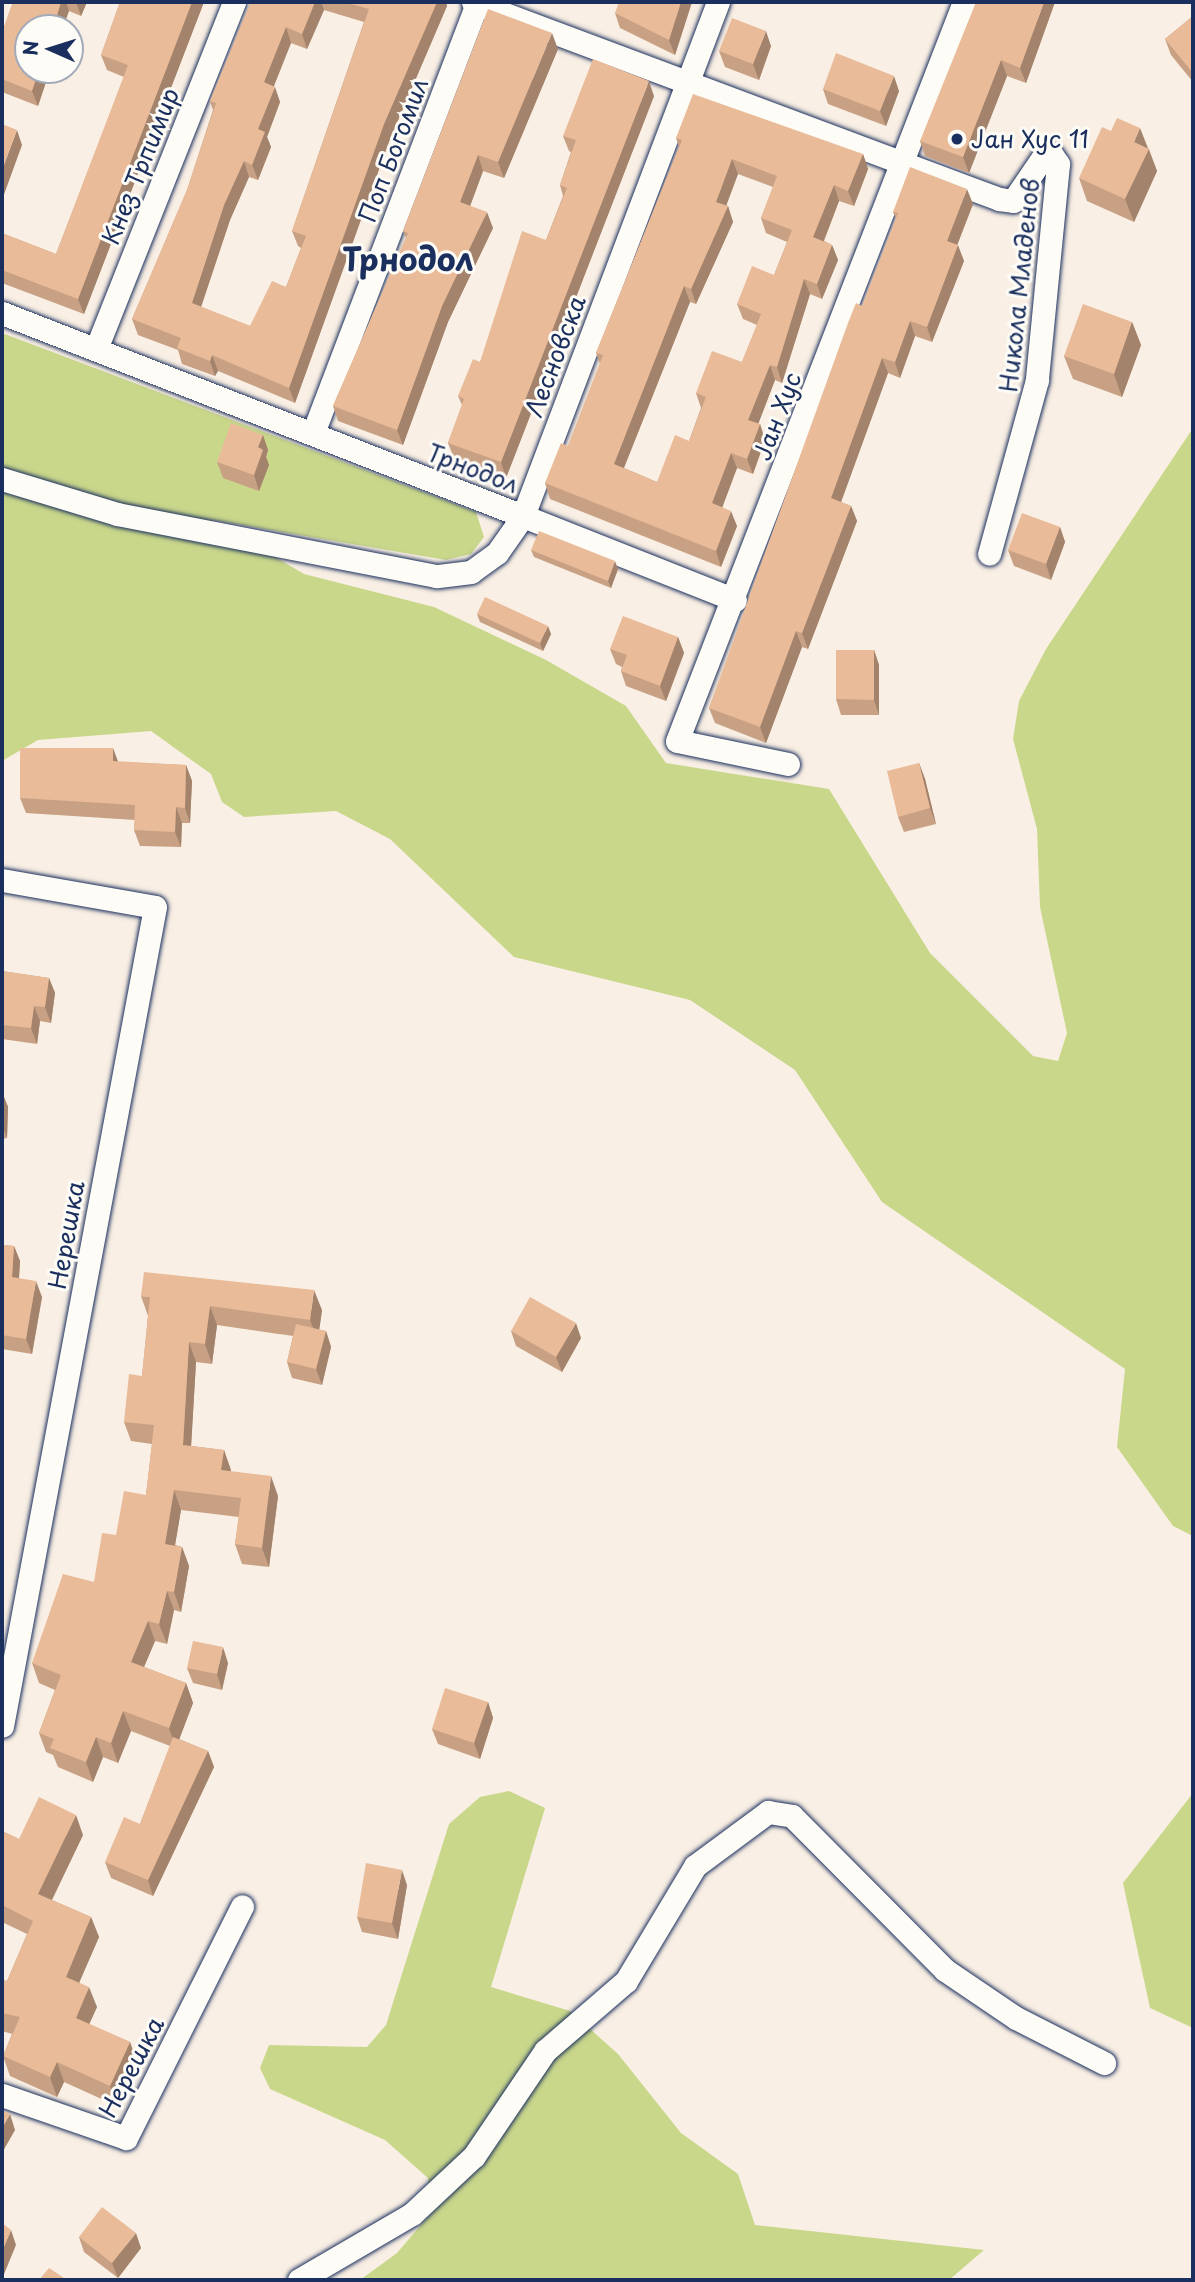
<!DOCTYPE html>
<html>
<head>
<meta charset="utf-8">
<style>
  body { margin:0 }
  #map { position:relative; width:1195px; height:2282px; overflow:hidden; background:#f9efe4; font-family:"Playpen Sans",sans-serif }
  div>[style] { position:absolute }
  .green>* { inset:0; background:#c9d78b }
  .roads { filter:drop-shadow(0 0 2px #1b2f5e) drop-shadow(0 0 2px #1b2f5e) }
  .minor>* { height:23px; margin:-11.5px; padding:0 11.5px; transform-origin:11.5px; border-radius:11.5px; background:#fdfcf7 }
  .wall>* { inset:0; background:#c8a184 }
  .shaded-wall>* { inset:0; background:#a3836b }
  .building>* { inset:0; background:#e9bb99 }
  .dots>* { width:19px; height:19px; translate:-50% -50%; box-sizing:border-box; border:4px solid #fdfcf7; border-radius:50% }
  span { translate:-50% -50%; white-space:nowrap; text-align:center; line-height:1.15; -webkit-text-stroke:6px #fdfcf7; paint-order:stroke }
  .poi-label { font-size:24px; color:#1b2f5e }
  .left { translate:0 -50%; text-align:left }
  .street-label { font-size:24px; color:#1b2f5e }
  .district-label { font-size:32px; color:#1b2f5e; font-weight:700 }
  .frame { position:absolute; inset:0; border:4px solid #1b2f5e; pointer-events:none }
  .north { position:absolute; left:14px; top:14px; width:70px; height:70px; box-sizing:border-box; background:#fdfcf7; border:2px solid #a3aaba; border-radius:50%; rotate:273deg; font-size:19px; font-weight:700; line-height:28px; text-align:center; color:#1b2f5e }
  .north::after { content:''; display:block; margin:auto; width:24px; height:32px; background:#1b2f5e; clip-path:polygon(50% 0,100% 100%,50% 72%,0 100%) }
</style>
</head>
<body>
<div id="map">
  <div class="green">
    <i style="clip-path:polygon(2px 333px,476px 512px,484px 537px,471px 554px,446px 560px,212px 520px,304px 574px,434px 607px,546px 660px,626px 706px,666px 763px,829px 789px,930px 953px,1033px 1056px,1058px 1061px,1067px 1033px,1040px 907px,1037px 829px,1013px 739px,1019px 701px,1046px 649px,1193px 428px,1193px 1536px,1173px 1526px,1117px 1447px,1125px 1369px,882px 1202px,795px 1070px,690px 1000px,514px 957px,390px 839px,336px 811px,244px 817px,222px 802px,211px 774px,151px 731px,38px 740px,2px 761px)"></i>
    <i style="clip-path:polygon(509px 1791px,545px 1808px,491px 1987px,570px 2011px,618px 2054px,681px 2133px,738px 2174px,755px 2225px,984px 2250px,949px 2280px,360px 2280px,397px 2253px,431px 2213px,428px 2178px,385px 2140px,270px 2089px,260px 2068px,269px 2045px,367px 2047px,386px 2025px,449px 1824px,480px 1797px)"></i>
    <i style="clip-path:polygon(1193px 1793px,1193px 2028px,1150px 2008px,1123px 1883px)"></i>
  </div>
  <div class="roads">
    <div class="minor">
      <i style="left:473px;top:2px;width:562px;rotate:20.53deg"></i>
      <i style="left:999px;top:199px;width:14px;rotate:8deg"></i>
      <i style="left:1013px;top:201px;width:53px;rotate:-55.7deg"></i>
      <i style="left:1043px;top:157px;width:9px;rotate:-13deg"></i>
      <i style="left:1052px;top:155px;width:11px;rotate:56deg"></i>
      <i style="left:1058px;top:164px;width:217px;rotate:95.6deg"></i>
      <i style="left:1037px;top:380px;width:180px;rotate:105.4deg"></i>
      <i style="left:718px;top:2px;width:550px;rotate:110.78deg"></i>
      <i style="left:523px;top:516px;width:228px;rotate:21.6deg"></i>
      <i style="left:2px;top:313px;width:559px;rotate:21.29deg"></i>
      <i style="left:523px;top:516px;width:45px;rotate:125.1deg"></i>
      <i style="left:497px;top:553px;width:32px;rotate:144deg"></i>
      <i style="left:471px;top:572px;width:35px;rotate:173deg"></i>
      <i style="left:436px;top:576px;width:325px;rotate:-169deg"></i>
      <i style="left:117px;top:514px;width:120px;rotate:-163.1deg"></i>
      <i style="left:96px;top:349px;width:373px;rotate:-68.3deg"></i>
      <i style="left:313px;top:433px;width:459px;rotate:-69.1deg"></i>
      <i style="left:788px;top:764px;width:113px;rotate:-168.3deg"></i>
      <i style="left:677px;top:741px;width:793px;rotate:-68.78deg"></i>
      <i style="left:2px;top:880px;width:155px;rotate:10deg"></i>
      <i style="left:155px;top:907px;width:833px;rotate:100.58deg"></i>
      <i style="left:2px;top:2095px;width:131px;rotate:19.1deg"></i>
      <i style="left:126px;top:2138px;width:259px;rotate:-63.4deg"></i>
      <i style="left:299px;top:2280px;width:131px;rotate:-30.3deg"></i>
      <i style="left:412px;top:2214px;width:85px;rotate:-43.1deg"></i>
      <i style="left:474px;top:2156px;width:127px;rotate:-55.9deg"></i>
      <i style="left:545px;top:2051px;width:107px;rotate:-40.8deg"></i>
      <i style="left:626px;top:1981px;width:134px;rotate:-59deg"></i>
      <i style="left:695px;top:1866px;width:91px;rotate:-36.5deg"></i>
      <i style="left:768px;top:1812px;width:24px;rotate:9deg"></i>
      <i style="left:792px;top:1816px;width:217px;rotate:45.2deg"></i>
      <i style="left:945px;top:1970px;width:86px;rotate:34.1deg"></i>
      <i style="left:1016px;top:2018px;width:99px;rotate:27.1deg"></i>
    </div>
  </div>
  <div class="wall">
    <i style="clip-path:polygon(13px 2px,87px 2px,81px 16px,69px 11px,28px 70px,50px 70px,38px 106px,2px 92px,2px 29px,3px 30px)"></i>
    <i style="clip-path:polygon(120px 2px,204px 2px,84px 314px,2px 283px,2px 233px,56px 254px,124px 77px,107px 70px,101px 55px)"></i>
    <i style="clip-path:polygon(evenodd,251px 2px,446px 2px,447px 6px,390px 139px,295px 403px,218px 371px,215px 376px,182px 364px,178px 350px,138px 335px,132px 319px,187px 190px,213px 110px,210px 101px,251px 2px,324px 10px,364px 22px,292px 231px,298px 246px,301px 248px,286px 287px,250px 326px,201px 307px,230px 220px,249px 177px,258px 180px,271px 147px,267px 137px,280px 102px,274px 86px,291px 43px,307px 49px,324px 10px)"></i>
    <i style="clip-path:polygon(692px 2px,675px 55px,620px 28px,615px 13px)"></i>
    <i style="clip-path:polygon(1055px 2px,1026px 83px,1007px 76px,969px 173px,925px 156px,920px 141px)"></i>
    <i style="clip-path:polygon(1193px 16px,1193px 82px,1171px 55px,1165px 39px)"></i>
    <i style="clip-path:polygon(771px 46px,759px 80px,725px 67px,719px 51px)"></i>
    <i style="clip-path:polygon(558px 49px,504px 178px,483px 171px,470px 206px,493px 228px,448px 322px,403px 445px,338px 421px,333px 406px,406px 238px,403px 231px)"></i>
    <i style="clip-path:polygon(823px 89px,899px 91px,886px 126px,828px 104px)"></i>
    <i style="clip-path:polygon(654px 96px,506px 478px,454px 458px,448px 443px,462px 405px,458px 396px,480px 362px,546px 240px,563px 196px,560px 185px,571px 152px,569px 151px,563px 136px)"></i>
    <i style="clip-path:polygon(evenodd,676px 138px,863px 154px,868px 169px,854px 206px,839px 201px,824px 241px,832px 245px,838px 260px,822px 299px,810px 294px,782px 383px,775px 380px,758px 424px,760px 424px,765px 440px,753px 474px,737px 468px,722px 507px,737px 526px,721px 567px,550px 499px,545px 483px,568px 446px,600px 364px,596px 353px,679px 147px,676px 138px,738px 174px,773px 187px,761px 218px,766px 233px,787px 242px,774px 275px,737px 304px,743px 319px,757px 325px,742px 362px,696px 393px,701px 408px,689px 441px,657px 482px,624px 468px,690px 302px,696px 304px,733px 222px,728px 206px,726px 205px,738px 174px)"></i>
    <i style="clip-path:polygon(1147px 148px,1149px 149px,1157px 171px,1134px 222px,1087px 201px,1079px 178px)"></i>
    <i style="clip-path:polygon(973px 204px,957px 245px,964px 261px,932px 342px,915px 336px,900px 378px,888px 373px,841px 502px,851px 506px,857px 521px,808px 649px,802px 647px,766px 743px,715px 723px,709px 708px,896px 219px,893px 212px)"></i>
    <i style="clip-path:polygon(1132px 322px,1141px 345px,1122px 397px,1073px 379px,1064px 356px)"></i>
    <i style="clip-path:polygon(263px 435px,268px 450px,266px 457px,269px 465px,259px 491px,223px 478px,217px 462px)"></i>
    <i style="clip-path:polygon(1060px 527px,1065px 542px,1051px 580px,1014px 566px,1008px 550px)"></i>
    <i style="clip-path:polygon(531px 550px,618px 569px,611px 588px,534px 557px)"></i>
    <i style="clip-path:polygon(477px 614px,551px 634px,543px 651px,480px 622px)"></i>
    <i style="clip-path:polygon(678px 637px,684px 653px,666px 701px,626px 686px,621px 671px,622px 667px,616px 664px,610px 649px)"></i>
    <i style="clip-path:polygon(874px 650px,879px 665px,879px 715px,841px 715px,836px 699px)"></i>
    <i style="clip-path:polygon(118px 762px,186px 765px,192px 781px,190px 823px,182px 823px,181px 847px,140px 846px,134px 830px,135px 820px,26px 813px,20px 798px)"></i>
    <i style="clip-path:polygon(919px 763px,925px 779px,936px 824px,904px 832px,898px 817px)"></i>
    <i style="clip-path:polygon(2px 971px,49px 978px,55px 993px,51px 1023px,40px 1021px,37px 1044px,2px 1039px)"></i>
    <i style="clip-path:polygon(2px 1092px,8px 1107px,7px 1138px,2px 1139px)"></i>
    <i style="clip-path:polygon(2px 1245px,14px 1246px,20px 1261px,19px 1278px,42px 1297px,32px 1354px,2px 1349px)"></i>
    <i style="clip-path:polygon(141px 1296px,322px 1310px,319px 1330px,326px 1331px,331px 1347px,322px 1385px,292px 1378px,287px 1362px,293px 1336px,217px 1325px,212px 1364px,196px 1362px,191px 1446px,224px 1450px,231px 1472px,278px 1496px,269px 1567px,242px 1564px,235px 1544px,239px 1517px,181px 1510px,175px 1545px,182px 1547px,189px 1566px,181px 1612px,174px 1610px,167px 1644px,155px 1641px,144px 1667px,186px 1683px,193px 1703px,179px 1739px,208px 1751px,214px 1767px,153px 1896px,111px 1878px,105px 1862px,140px 1824px,170px 1746px,131px 1731px,118px 1763px,103px 1757px,93px 1782px,58px 1767px,53px 1755px,46px 1752px,39px 1733px,55px 1690px,39px 1683px,32px 1663px,94px 1582px,116px 1535px,146px 1495px,152px 1444px,131px 1441px,124px 1422px,142px 1376px,148px 1316px)"></i>
    <i style="clip-path:polygon(511px 1331px,581px 1338px,562px 1372px,516px 1346px)"></i>
    <i style="clip-path:polygon(228px 1663px,222px 1690px,193px 1683px,187px 1668px)"></i>
    <i style="clip-path:polygon(488px 1702px,493px 1718px,480px 1759px,438px 1744px,432px 1729px)"></i>
    <i style="clip-path:polygon(2px 1831px,19px 1839px,83px 1835px,52px 1900px,91px 1917px,99px 1937px,79px 1982px,97px 2007px,89px 2024px,130px 2042px,137px 2062px,117px 2106px,64px 2082px,57px 2097px,10px 2076px,3px 2056px,12px 2034px,2px 2031px,2px 1980px,7px 1981px,27px 1934px,2px 1922px)"></i>
    <i style="clip-path:polygon(407px 1885px,398px 1939px,362px 1932px,357px 1917px)"></i>
    <i style="clip-path:polygon(79px 2237px,141px 2248px,118px 2278px,84px 2252px)"></i>
  </div>
  <div class="shaded-wall">
    <i style="clip-path:polygon(61px 2px,66px 2px,69px 11px,63px 28px,53px 28px)"></i>
    <i style="clip-path:polygon(76px 2px,87px 2px,81px 16px)"></i>
    <i style="clip-path:polygon(192px 2px,204px 2px,84px 314px,78px 299px)"></i>
    <i style="clip-path:polygon(315px 2px,321px 2px,324px 10px,307px 49px,302px 34px)"></i>
    <i style="clip-path:polygon(437px 2px,446px 2px,447px 6px,390px 139px,295px 403px,289px 388px,384px 124px)"></i>
    <i style="clip-path:polygon(681px 2px,692px 2px,675px 55px,669px 40px)"></i>
    <i style="clip-path:polygon(1044px 2px,1055px 2px,1026px 83px,1020px 68px)"></i>
    <i style="clip-path:polygon(286px 27px,291px 43px,269px 98px,264px 82px)"></i>
    <i style="clip-path:polygon(766px 31px,771px 46px,759px 80px,753px 64px)"></i>
    <i style="clip-path:polygon(552px 33px,558px 49px,504px 178px,498px 162px)"></i>
    <i style="clip-path:polygon(1001px 60px,1007px 76px,969px 173px,963px 157px)"></i>
    <i style="clip-path:polygon(39px 70px,50px 70px,38px 106px,32px 91px)"></i>
    <i style="clip-path:polygon(894px 76px,899px 91px,886px 126px,880px 111px)"></i>
    <i style="clip-path:polygon(649px 81px,654px 96px,506px 478px,501px 462px)"></i>
    <i style="clip-path:polygon(275px 87px,280px 102px,267px 137px,271px 147px,258px 180px,252px 165px,258px 129px)"></i>
    <i style="clip-path:polygon(1140px 128px,1157px 171px,1134px 222px,1125px 199px,1134px 142px)"></i>
    <i style="clip-path:polygon(17px 130px,22px 145px,2px 200px,2px 170px)"></i>
    <i style="clip-path:polygon(863px 154px,868px 169px,854px 206px,848px 191px)"></i>
    <i style="clip-path:polygon(478px 155px,483px 171px,466px 217px,460px 202px)"></i>
    <i style="clip-path:polygon(732px 159px,738px 174px,722px 217px,716px 202px)"></i>
    <i style="clip-path:polygon(244px 161px,249px 177px,230px 220px,197px 319px,192px 303px,224px 205px)"></i>
    <i style="clip-path:polygon(834px 185px,839px 201px,819px 253px,813px 237px)"></i>
    <i style="clip-path:polygon(967px 189px,973px 204px,953px 256px,947px 241px)"></i>
    <i style="clip-path:polygon(728px 206px,733px 222px,696px 304px,691px 289px)"></i>
    <i style="clip-path:polygon(487px 212px,493px 228px,448px 322px,403px 445px,397px 430px,442px 306px)"></i>
    <i style="clip-path:polygon(832px 245px,838px 260px,822px 299px,817px 284px)"></i>
    <i style="clip-path:polygon(958px 245px,964px 261px,932px 342px,927px 327px)"></i>
    <i style="clip-path:polygon(804px 279px,810px 294px,782px 383px,777px 367px)"></i>
    <i style="clip-path:polygon(684px 286px,690px 302px,619px 480px,614px 464px)"></i>
    <i style="clip-path:polygon(910px 321px,915px 336px,900px 378px,895px 362px)"></i>
    <i style="clip-path:polygon(1132px 322px,1141px 345px,1122px 397px,1114px 374px)"></i>
    <i style="clip-path:polygon(212px 355px,218px 371px,215px 376px,210px 361px)"></i>
    <i style="clip-path:polygon(882px 358px,888px 373px,837px 513px,831px 498px)"></i>
    <i style="clip-path:polygon(770px 365px,775px 380px,754px 435px,748px 420px)"></i>
    <i style="clip-path:polygon(760px 424px,765px 440px,753px 474px,747px 459px)"></i>
    <i style="clip-path:polygon(263px 435px,268px 450px,266px 457px,269px 465px,259px 491px,254px 475px,258px 447px)"></i>
    <i style="clip-path:polygon(731px 453px,737px 468px,718px 519px,712px 503px)"></i>
    <i style="clip-path:polygon(851px 506px,857px 521px,808px 649px,802px 633px)"></i>
    <i style="clip-path:polygon(731px 511px,737px 526px,721px 567px,716px 551px)"></i>
    <i style="clip-path:polygon(1060px 527px,1065px 542px,1051px 580px,1046px 564px)"></i>
    <i style="clip-path:polygon(615px 561px,618px 569px,611px 588px,608px 581px)"></i>
    <i style="clip-path:polygon(548px 626px,551px 634px,543px 651px,540px 643px)"></i>
    <i style="clip-path:polygon(796px 631px,802px 647px,766px 743px,760px 727px)"></i>
    <i style="clip-path:polygon(678px 637px,684px 653px,666px 701px,660px 686px)"></i>
    <i style="clip-path:polygon(874px 650px,879px 665px,879px 715px,874px 700px)"></i>
    <i style="clip-path:polygon(113px 748px,119px 764px,113px 761px)"></i>
    <i style="clip-path:polygon(919px 763px,925px 779px,936px 824px,930px 808px)"></i>
    <i style="clip-path:polygon(186px 765px,192px 781px,190px 823px,185px 808px)"></i>
    <i style="clip-path:polygon(176px 807px,182px 823px,181px 847px,175px 832px)"></i>
    <i style="clip-path:polygon(49px 978px,55px 993px,51px 1023px,45px 1007px)"></i>
    <i style="clip-path:polygon(34px 1006px,40px 1021px,37px 1044px,31px 1028px)"></i>
    <i style="clip-path:polygon(2px 1092px,8px 1107px,7px 1138px,2px 1124px)"></i>
    <i style="clip-path:polygon(14px 1246px,20px 1261px,18px 1293px,12px 1277px)"></i>
    <i style="clip-path:polygon(36px 1281px,42px 1297px,32px 1354px,26px 1339px)"></i>
    <i style="clip-path:polygon(314px 1290px,322px 1310px,318px 1339px,310px 1320px)"></i>
    <i style="clip-path:polygon(210px 1306px,217px 1325px,212px 1364px,205px 1344px)"></i>
    <i style="clip-path:polygon(576px 1323px,581px 1338px,562px 1372px,556px 1357px)"></i>
    <i style="clip-path:polygon(326px 1331px,331px 1347px,322px 1385px,316px 1369px)"></i>
    <i style="clip-path:polygon(189px 1342px,196px 1362px,190px 1465px,183px 1445px)"></i>
    <i style="clip-path:polygon(224px 1450px,231px 1470px,228px 1490px,221px 1470px)"></i>
    <i style="clip-path:polygon(271px 1476px,278px 1496px,269px 1567px,262px 1548px)"></i>
    <i style="clip-path:polygon(174px 1490px,181px 1510px,172px 1563px,165px 1544px)"></i>
    <i style="clip-path:polygon(182px 1547px,189px 1566px,181px 1612px,174px 1592px)"></i>
    <i style="clip-path:polygon(167px 1591px,174px 1610px,167px 1644px,159px 1624px)"></i>
    <i style="clip-path:polygon(148px 1621px,155px 1641px,138px 1681px,131px 1662px)"></i>
    <i style="clip-path:polygon(223px 1647px,228px 1663px,222px 1690px,217px 1674px)"></i>
    <i style="clip-path:polygon(186px 1683px,193px 1703px,176px 1748px,169px 1728px)"></i>
    <i style="clip-path:polygon(488px 1702px,493px 1718px,480px 1759px,474px 1743px)"></i>
    <i style="clip-path:polygon(123px 1711px,131px 1731px,118px 1763px,111px 1743px)"></i>
    <i style="clip-path:polygon(96px 1737px,103px 1757px,93px 1782px,86px 1762px)"></i>
    <i style="clip-path:polygon(208px 1751px,214px 1767px,153px 1896px,148px 1880px)"></i>
    <i style="clip-path:polygon(76px 1815px,83px 1835px,45px 1914px,38px 1894px)"></i>
    <i style="clip-path:polygon(402px 1870px,407px 1885px,398px 1939px,392px 1923px)"></i>
    <i style="clip-path:polygon(91px 1917px,99px 1937px,73px 1997px,66px 1977px)"></i>
    <i style="clip-path:polygon(89px 1987px,97px 2007px,83px 2038px,76px 2018px)"></i>
    <i style="clip-path:polygon(130px 2042px,137px 2062px,117px 2106px,110px 2086px)"></i>
    <i style="clip-path:polygon(57px 2062px,64px 2082px,57px 2097px,50px 2077px)"></i>
    <i style="clip-path:polygon(10px 2114px,15px 2130px,2px 2153px,2px 2128px)"></i>
    <i style="clip-path:polygon(11px 2230px,16px 2245px,2px 2279px,2px 2251px)"></i>
    <i style="clip-path:polygon(136px 2233px,141px 2248px,118px 2278px,112px 2263px)"></i>
  </div>
  <div class="building">
    <i style="clip-path:polygon(13px 2px,61px 2px,53px 28px,28px 28px,28px 70px,39px 70px,32px 91px,2px 79px,2px 29px,3px 30px)"></i>
    <i style="clip-path:polygon(120px 2px,192px 2px,78px 299px,2px 270px,2px 233px,56px 254px,128px 65px,101px 55px)"></i>
    <i style="clip-path:polygon(251px 2px,315px 2px,302px 34px,286px 27px,264px 82px,275px 87px,258px 129px,265px 132px,252px 165px,244px 161px,224px 205px,192px 303px,250px 326px,272px 281px,286px 287px,306px 236px,292px 231px,369px 9px,344px 2px,437px 2px,384px 124px,289px 388px,212px 355px,210px 361px,177px 348px,181px 338px,132px 319px,187px 190px,216px 103px,210px 101px)"></i>
    <i style="clip-path:polygon(619px 2px,681px 2px,669px 40px,615px 13px)"></i>
    <i style="clip-path:polygon(976px 2px,1044px 2px,1020px 68px,1001px 60px,963px 157px,920px 141px)"></i>
    <i style="clip-path:polygon(488px 9px,552px 33px,498px 162px,478px 155px,460px 202px,487px 212px,442px 306px,397px 430px,333px 406px,408px 233px,403px 231px)"></i>
    <i style="clip-path:polygon(1193px 16px,1193px 73px,1165px 39px)"></i>
    <i style="clip-path:polygon(732px 18px,766px 31px,753px 64px,719px 51px)"></i>
    <i style="clip-path:polygon(836px 53px,894px 76px,880px 111px,823px 89px)"></i>
    <i style="clip-path:polygon(593px 59px,649px 81px,501px 462px,448px 443px,464px 399px,458px 396px,473px 359px,480px 362px,522px 231px,546px 240px,567px 188px,560px 185px,576px 140px,563px 136px)"></i>
    <i style="clip-path:polygon(evenodd,693px 94px,863px 154px,848px 191px,834px 185px,813px 237px,832px 245px,817px 284px,804px 279px,777px 367px,770px 365px,748px 420px,760px 424px,747px 459px,731px 453px,712px 503px,731px 511px,716px 551px,545px 483px,561px 443px,568px 446px,603px 355px,596px 353px,682px 140px,676px 138px,693px 94px,732px 159px,777px 176px,761px 218px,792px 230px,774px 275px,752px 266px,737px 304px,761px 314px,742px 362px,712px 351px,696px 393px,706px 397px,689px 441px,675px 435px,657px 482px,614px 464px,684px 286px,691px 289px,728px 206px,716px 202px,732px 159px)"></i>
    <i style="clip-path:polygon(1117px 118px,1140px 128px,1134px 142px,1149px 149px,1125px 199px,1079px 178px,1102px 127px,1111px 131px)"></i>
    <i style="clip-path:polygon(2px 124px,17px 130px,2px 170px)"></i>
    <i style="clip-path:polygon(910px 167px,967px 189px,947px 241px,958px 245px,927px 327px,910px 321px,895px 362px,882px 358px,831px 498px,851px 506px,802px 633px,796px 631px,760px 727px,709px 708px,848px 323px,856px 303px,862px 306px,898px 213px,893px 212px)"></i>
    <i style="clip-path:polygon(1083px 304px,1132px 322px,1114px 374px,1064px 356px)"></i>
    <i style="clip-path:polygon(231px 423px,263px 435px,258px 447px,263px 450px,254px 475px,217px 462px)"></i>
    <i style="clip-path:polygon(1022px 513px,1060px 527px,1046px 564px,1008px 550px)"></i>
    <i style="clip-path:polygon(539px 531px,615px 561px,608px 581px,531px 550px)"></i>
    <i style="clip-path:polygon(485px 597px,548px 626px,540px 643px,477px 614px)"></i>
    <i style="clip-path:polygon(623px 616px,678px 637px,660px 686px,621px 671px,627px 655px,610px 649px)"></i>
    <i style="clip-path:polygon(836px 650px,874px 650px,874px 700px,836px 699px)"></i>
    <i style="clip-path:polygon(20px 748px,113px 748px,113px 761px,186px 765px,185px 808px,176px 807px,175px 832px,134px 830px,135px 805px,20px 798px)"></i>
    <i style="clip-path:polygon(919px 763px,930px 808px,898px 817px,887px 771px)"></i>
    <i style="clip-path:polygon(2px 971px,49px 978px,45px 1007px,34px 1006px,31px 1028px,2px 1025px)"></i>
    <i style="clip-path:polygon(2px 1245px,14px 1246px,12px 1277px,36px 1281px,26px 1339px,2px 1335px)"></i>
    <i style="clip-path:polygon(144px 1272px,314px 1290px,310px 1320px,210px 1306px,205px 1344px,189px 1342px,183px 1445px,224px 1450px,221px 1470px,271px 1476px,262px 1548px,235px 1544px,241px 1498px,174px 1490px,165px 1544px,182px 1547px,174px 1592px,167px 1591px,159px 1624px,148px 1621px,131px 1662px,186px 1683px,169px 1728px,123px 1711px,111px 1743px,96px 1737px,86px 1762px,50px 1748px,54px 1739px,39px 1733px,61px 1675px,32px 1663px,63px 1574px,94px 1582px,102px 1533px,116px 1535px,124px 1491px,146px 1495px,154px 1425px,124px 1422px,129px 1374px,142px 1376px,150px 1297px,141px 1296px)"></i>
    <i style="clip-path:polygon(530px 1297px,576px 1323px,556px 1357px,511px 1331px)"></i>
    <i style="clip-path:polygon(296px 1324px,326px 1331px,316px 1369px,287px 1362px)"></i>
    <i style="clip-path:polygon(193px 1641px,223px 1647px,217px 1674px,187px 1668px)"></i>
    <i style="clip-path:polygon(445px 1688px,488px 1702px,474px 1743px,432px 1729px)"></i>
    <i style="clip-path:polygon(173px 1737px,208px 1751px,148px 1880px,105px 1862px,124px 1817px,140px 1824px)"></i>
    <i style="clip-path:polygon(39px 1797px,76px 1815px,38px 1894px,91px 1917px,66px 1977px,89px 1987px,76px 2018px,130px 2042px,110px 2086px,57px 2062px,50px 2077px,3px 2056px,20px 2017px,2px 2013px,2px 1980px,7px 1981px,33px 1921px,2px 1905px,2px 1831px,19px 1839px)"></i>
    <i style="clip-path:polygon(366px 1863px,402px 1870px,392px 1923px,357px 1917px)"></i>
    <i style="clip-path:polygon(2px 2110px,10px 2114px,2px 2128px)"></i>
    <i style="clip-path:polygon(102px 2207px,136px 2233px,112px 2263px,79px 2237px)"></i>
    <i style="clip-path:polygon(2px 2223px,11px 2230px,2px 2251px)"></i>
    <i style="clip-path:polygon(49px 2268px,67px 2280px,39px 2280px)"></i>
  </div>
  <div class="dots">
    <i style="left:957px;top:139px;background:#1b2f5e"></i>
  </div>
  <div class="poi-label">
    <span class="left" style="left:971px;top:139px">Јан Хус 11</span>
  </div>
  <div class="street-label">
    <span style="left:393px;top:150px;rotate:-69deg">Поп Богомил</span>
    <span style="left:140px;top:166px;rotate:-68deg">Кнез Трпимир</span>
    <span style="left:1019px;top:285px;rotate:-84deg">Никола Младенов</span>
    <span style="left:555px;top:356px;rotate:-69deg">Лесновска</span>
    <span style="left:777px;top:416px;rotate:-69deg">Јан Хус</span>
    <span style="left:473px;top:468px;rotate:21deg">Трнодол</span>
    <span style="left:66px;top:1235px;rotate:-80deg">Нерешка</span>
    <span style="left:131px;top:2067px;rotate:-62deg">Нерешка</span>
  </div>
  <div class="district-label">
    <span style="left:408px;top:258px">Трнодол</span>
  </div>
  <div class="frame"></div>
  <div class="north">N</div>
</div>
</body>
</html>
